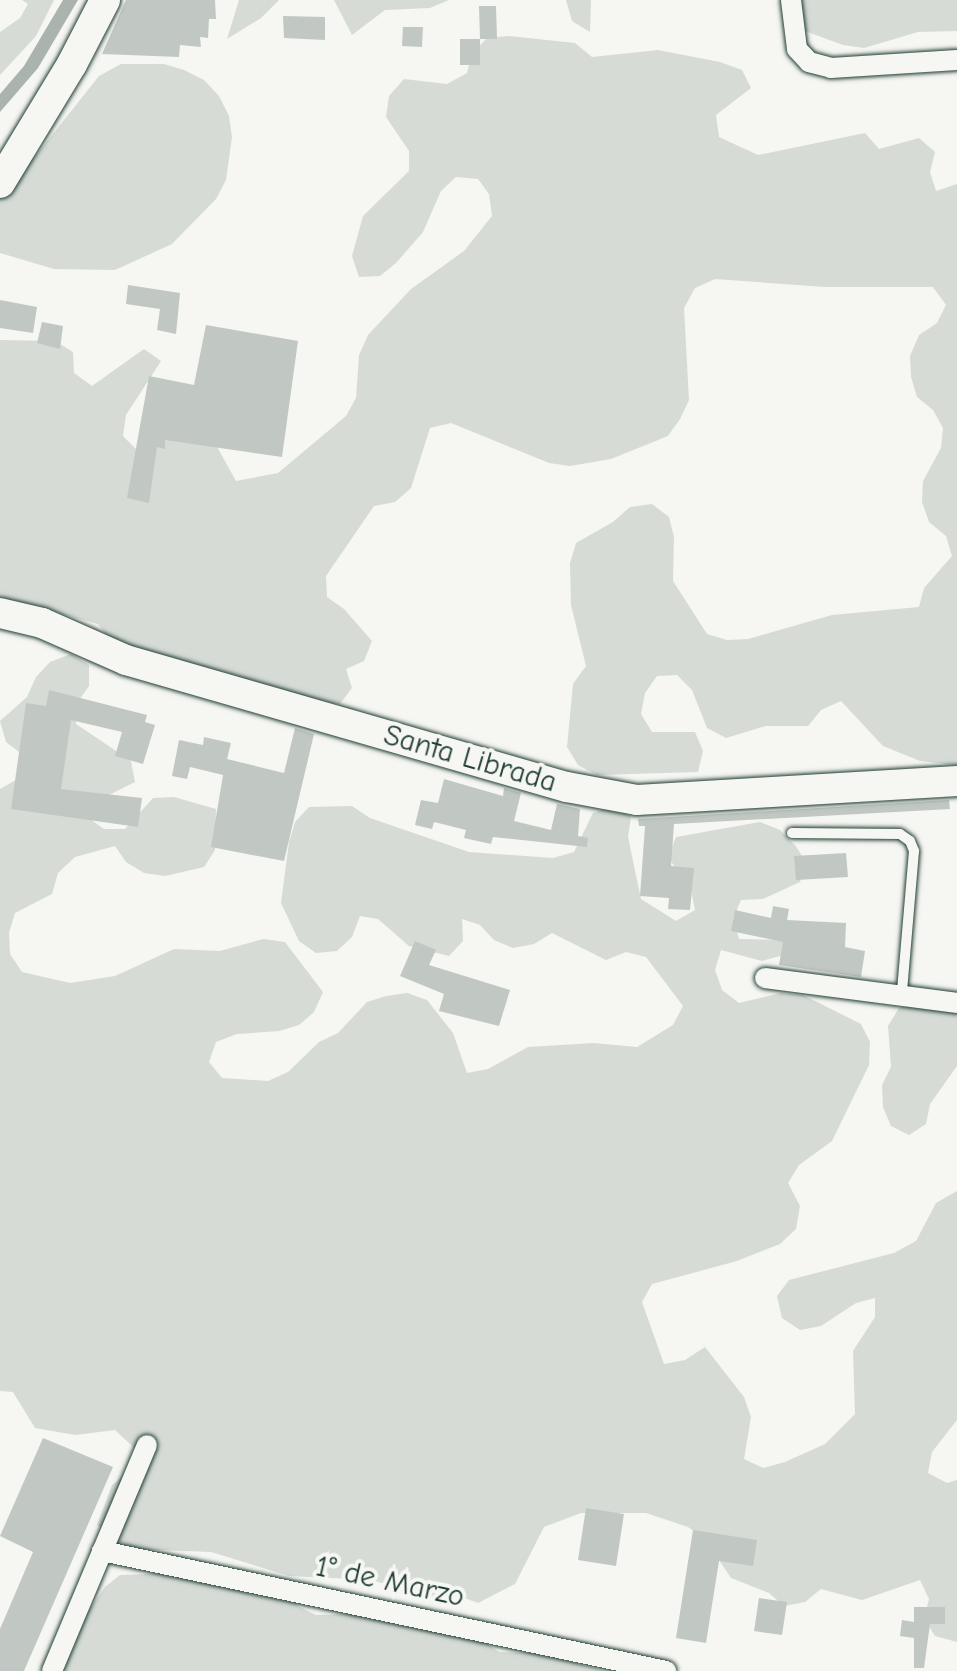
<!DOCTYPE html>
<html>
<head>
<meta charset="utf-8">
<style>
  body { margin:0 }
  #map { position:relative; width:957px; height:1671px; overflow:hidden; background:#f6f6f2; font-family:"Comic Neue",sans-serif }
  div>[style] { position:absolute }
  .green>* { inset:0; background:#d6dbd6 }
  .water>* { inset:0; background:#aab3ae }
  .building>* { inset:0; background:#c1c8c3 }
  .roads { filter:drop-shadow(0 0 2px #1f3d34) drop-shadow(0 0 2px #1f3d34) }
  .lane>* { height:10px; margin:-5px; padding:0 5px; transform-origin:5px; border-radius:5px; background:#f6f6f2 }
  .street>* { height:20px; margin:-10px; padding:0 10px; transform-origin:10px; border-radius:10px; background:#f6f6f2 }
  .secondary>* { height:30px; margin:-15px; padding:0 15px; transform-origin:15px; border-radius:15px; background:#f6f6f2 }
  span { translate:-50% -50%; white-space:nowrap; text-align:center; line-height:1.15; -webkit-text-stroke:8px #f6f6f2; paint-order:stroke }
  .street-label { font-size:30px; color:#1f3d34 }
</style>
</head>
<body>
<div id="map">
  <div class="green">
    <i style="clip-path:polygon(22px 0,54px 0,36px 36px,0 75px,0 32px,20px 18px,28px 4px)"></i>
    <i style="clip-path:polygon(239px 0,279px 0,261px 18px,227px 39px)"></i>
    <i style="clip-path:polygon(334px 0,449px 0,430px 8px,385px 10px,352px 35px)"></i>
    <i style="clip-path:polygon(566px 0,591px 0,590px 32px,572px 21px)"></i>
    <i style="clip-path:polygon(783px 0,957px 0,957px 31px,918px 32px,864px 48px,843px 45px,805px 31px)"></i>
    <i style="clip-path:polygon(509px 36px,575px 43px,592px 57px,658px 50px,720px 62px,742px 70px,751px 88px,716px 115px,719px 137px,758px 155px,865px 133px,879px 149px,919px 138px,935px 152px,930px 172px,936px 191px,957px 184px,957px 765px,920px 761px,883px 746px,841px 701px,821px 710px,808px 726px,766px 726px,726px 738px,707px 728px,692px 690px,677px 675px,657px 676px,645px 693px,641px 714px,652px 732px,695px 732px,703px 751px,698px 772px,597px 775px,578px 765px,567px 747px,573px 684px,586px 666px,571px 605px,570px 563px,576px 543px,613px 522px,630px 507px,652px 504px,669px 517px,674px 537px,673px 581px,707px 634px,727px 640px,748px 639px,832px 615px,919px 607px,924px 588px,952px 556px,946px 536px,929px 522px,922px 502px,923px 481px,941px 448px,943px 428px,933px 410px,917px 397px,911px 377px,910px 356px,919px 335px,937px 323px,946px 305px,933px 287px,826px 287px,715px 279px,695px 288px,684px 308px,689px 400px,680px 419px,668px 436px,611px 459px,570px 466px,549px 463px,451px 423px,430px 428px,411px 488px,395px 502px,374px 506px,326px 576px,327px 597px,344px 609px,372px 641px,364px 661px,346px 669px,352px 688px,340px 704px,320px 702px,110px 640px,98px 624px,0 597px,0 340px,55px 341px,73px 352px,74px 373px,92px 386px,144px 349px,161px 361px,126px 415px,123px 436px,138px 451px,171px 426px,216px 445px,236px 481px,278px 473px,346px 416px,356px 398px,359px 355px,368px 335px,411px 289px,464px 251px,492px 216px,489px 194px,478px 179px,456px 177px,441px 191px,423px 232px,396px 263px,380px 276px,359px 277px,352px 256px,363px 216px,409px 171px,409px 151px,386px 117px,389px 96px,404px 79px,447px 84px,467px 73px,472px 54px,487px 38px)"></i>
    <i style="clip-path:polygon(121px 64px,164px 64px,184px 70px,204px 80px,219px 96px,229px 116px,232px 137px,226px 180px,216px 199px,172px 244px,115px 270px,54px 269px,0 253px,0 183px,33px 159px,99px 76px)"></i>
    <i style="clip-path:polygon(71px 654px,89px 665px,89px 686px,77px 703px,76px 724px,131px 761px,135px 782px,99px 800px,87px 817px,104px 829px,125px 829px,153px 798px,174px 797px,216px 809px,215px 850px,204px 867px,165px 876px,144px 873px,126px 862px,115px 846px,75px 857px,58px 873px,52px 894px,15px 913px,9px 933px,10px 954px,22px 972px,70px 983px,115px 976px,174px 949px,220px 951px,263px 939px,285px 942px,323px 992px,314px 1012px,299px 1025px,279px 1031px,237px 1034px,216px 1042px,209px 1062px,222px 1078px,268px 1081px,288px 1072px,319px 1042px,338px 1033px,367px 1002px,386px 996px,407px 993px,427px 1000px,453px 1033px,467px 1073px,488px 1069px,528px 1047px,594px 1043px,637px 1047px,673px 1025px,683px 1006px,646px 957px,626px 952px,606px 960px,552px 933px,534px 944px,513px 948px,494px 940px,480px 925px,462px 919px,463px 941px,449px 956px,409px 946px,378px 919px,360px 916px,352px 937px,337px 951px,316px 953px,299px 941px,281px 903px,289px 842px,295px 822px,309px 807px,352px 806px,370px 818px,469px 852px,553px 858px,574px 852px,593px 813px,613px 806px,631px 817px,628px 837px,641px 899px,676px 921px,695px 910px,691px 890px,668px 857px,676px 837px,760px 822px,780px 830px,795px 845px,806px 862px,800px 882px,763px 899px,741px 900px,733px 919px,739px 939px,783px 940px,801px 950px,762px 961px,721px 950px,715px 970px,722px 990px,739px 1003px,781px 993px,803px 995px,861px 1024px,870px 1042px,869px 1065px,832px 1141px,799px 1165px,788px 1183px,800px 1206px,796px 1229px,780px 1244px,737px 1261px,652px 1284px,642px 1302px,664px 1364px,685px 1360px,705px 1347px,744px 1397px,751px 1417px,744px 1459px,763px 1468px,785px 1462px,825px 1444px,855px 1414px,853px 1351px,875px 1317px,875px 1298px,856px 1303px,821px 1326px,800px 1330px,782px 1318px,777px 1296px,789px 1280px,894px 1253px,916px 1241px,936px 1203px,957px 1191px,957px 1420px,932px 1452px,928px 1473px,947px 1483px,957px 1480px,957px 1642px,935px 1636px,924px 1618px,929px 1599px,920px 1580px,862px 1600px,821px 1589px,805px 1602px,784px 1606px,769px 1593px,731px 1578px,705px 1539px,688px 1527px,646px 1513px,581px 1513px,544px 1527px,515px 1584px,478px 1603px,459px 1596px,438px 1599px,371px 1580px,289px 1576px,211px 1552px,131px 1549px,97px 1525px,112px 1485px,145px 1458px,115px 1430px,75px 1435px,35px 1428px,13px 1392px,0 1391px,0 789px,21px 777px,23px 755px,6px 742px,0 721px,27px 697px,36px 677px,50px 662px)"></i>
    <i style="clip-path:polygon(920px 1003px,957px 1011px,957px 1066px,930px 1104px,926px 1124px,909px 1135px,891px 1126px,883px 1107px,882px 1085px,891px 1067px,888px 1026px,899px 1008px)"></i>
    <i style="clip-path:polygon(176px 1573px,251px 1594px,270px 1586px,289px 1590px,298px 1606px,316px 1615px,359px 1614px,483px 1641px,499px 1652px,537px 1653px,605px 1671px,46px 1671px,105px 1587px,120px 1575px)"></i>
  </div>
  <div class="water">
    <i style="clip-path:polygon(63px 0,78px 0,38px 68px,0 112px,0 94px,24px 66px)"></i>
  </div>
  <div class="building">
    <i style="clip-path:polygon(126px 0,215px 0,216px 19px,209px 19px,208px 38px,200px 37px,201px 47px,180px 45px,179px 57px,102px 54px)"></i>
    <i style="clip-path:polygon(479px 6px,496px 6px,497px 39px,480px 39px)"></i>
    <i style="clip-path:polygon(283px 16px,325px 17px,325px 40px,284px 38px)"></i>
    <i style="clip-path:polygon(403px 27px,423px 27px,422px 47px,402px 46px)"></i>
    <i style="clip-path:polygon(460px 39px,480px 39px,480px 65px,460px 65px)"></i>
    <i style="clip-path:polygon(128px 285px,180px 293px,176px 334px,157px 330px,160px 309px,126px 304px)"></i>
    <i style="clip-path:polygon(0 300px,37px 307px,33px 333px,0 328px)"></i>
    <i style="clip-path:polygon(42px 322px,63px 326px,60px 349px,37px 343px)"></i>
    <i style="clip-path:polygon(206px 325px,298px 341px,282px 457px,165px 440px,165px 449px,157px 447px,149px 503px,127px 498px,149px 376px,194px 385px)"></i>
    <i style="clip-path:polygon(49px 690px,147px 715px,145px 722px,155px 725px,143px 764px,115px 756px,122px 732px,71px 720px,61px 789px,142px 798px,138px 827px,11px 809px,26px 703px,46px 706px)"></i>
    <i style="clip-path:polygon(295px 728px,314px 734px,284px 861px,211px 847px,223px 775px,190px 767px,187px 779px,172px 776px,179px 740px,203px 745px,204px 737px,231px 743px,227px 759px,284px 773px)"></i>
    <i style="clip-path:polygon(444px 779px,503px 796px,504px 788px,521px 793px,514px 821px,551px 830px,557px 804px,580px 809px,578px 836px,588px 838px,587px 847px,493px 837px,491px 844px,464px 838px,466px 830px,434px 822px,432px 829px,415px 825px,421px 800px,438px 803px)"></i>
    <i style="clip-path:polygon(949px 800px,950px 809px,674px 824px,671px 866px,694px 868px,690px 910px,668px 909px,669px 898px,640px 896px,645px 826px,639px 826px,638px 819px)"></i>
    <i style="clip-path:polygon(846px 853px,848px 877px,796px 880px,794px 856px)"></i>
    <i style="clip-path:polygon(773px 906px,789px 909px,787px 920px,846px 923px,845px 947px,865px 951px,861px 977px,779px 965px,783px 942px,731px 931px,735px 910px,771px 918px)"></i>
    <i style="clip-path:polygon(415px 941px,436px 950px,429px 965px,510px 990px,499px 1026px,439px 1011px,444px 994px,400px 976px)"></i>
    <i style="clip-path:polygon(43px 1438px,113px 1467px,24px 1671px,0 1671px,0 1629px,33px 1552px,0 1536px)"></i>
    <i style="clip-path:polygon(586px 1508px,624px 1514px,616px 1566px,578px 1560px)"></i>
    <i style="clip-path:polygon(693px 1530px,757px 1540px,753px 1566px,719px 1561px,706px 1643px,676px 1638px)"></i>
    <i style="clip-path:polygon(759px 1598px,787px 1602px,782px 1635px,754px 1631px)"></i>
    <i style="clip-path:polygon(914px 1607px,945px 1607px,945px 1624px,930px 1624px,924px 1668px,914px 1668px,914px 1638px,900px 1636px,902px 1620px,914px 1622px)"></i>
  </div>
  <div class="roads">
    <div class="lane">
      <i style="left:792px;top:833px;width:108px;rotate:0.5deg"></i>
      <i style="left:900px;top:834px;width:12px;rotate:35deg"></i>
      <i style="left:910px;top:841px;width:11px;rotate:68deg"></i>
      <i style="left:914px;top:851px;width:142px;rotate:94.9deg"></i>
    </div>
    <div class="street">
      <i style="left:791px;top:0;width:49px;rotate:83deg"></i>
      <i style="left:797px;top:49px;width:18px;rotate:47deg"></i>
      <i style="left:809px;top:62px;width:23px;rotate:15deg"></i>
      <i style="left:831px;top:68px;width:126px;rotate:-3.6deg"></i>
      <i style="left:765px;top:978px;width:194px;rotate:7.4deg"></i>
      <i style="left:102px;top:1551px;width:577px;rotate:12.01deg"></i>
      <i style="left:52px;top:1671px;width:245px;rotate:-67.2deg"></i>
    </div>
    <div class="secondary">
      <i style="left:0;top:183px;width:139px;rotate:-58.8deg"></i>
      <i style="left:72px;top:64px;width:72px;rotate:-62.7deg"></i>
      <i style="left:0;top:613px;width:43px;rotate:13.4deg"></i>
      <i style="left:42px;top:623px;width:92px;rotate:23.8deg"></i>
      <i style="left:126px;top:660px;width:459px;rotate:16.1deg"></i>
      <i style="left:567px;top:787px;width:71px;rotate:10.5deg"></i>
      <i style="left:637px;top:800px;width:321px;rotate:-3.4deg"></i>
    </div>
  </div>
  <div class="street-label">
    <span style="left:470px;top:759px;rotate:16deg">Santa Librada</span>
    <span style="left:390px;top:1582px;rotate:12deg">1° de Marzo</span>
  </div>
</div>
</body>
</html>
